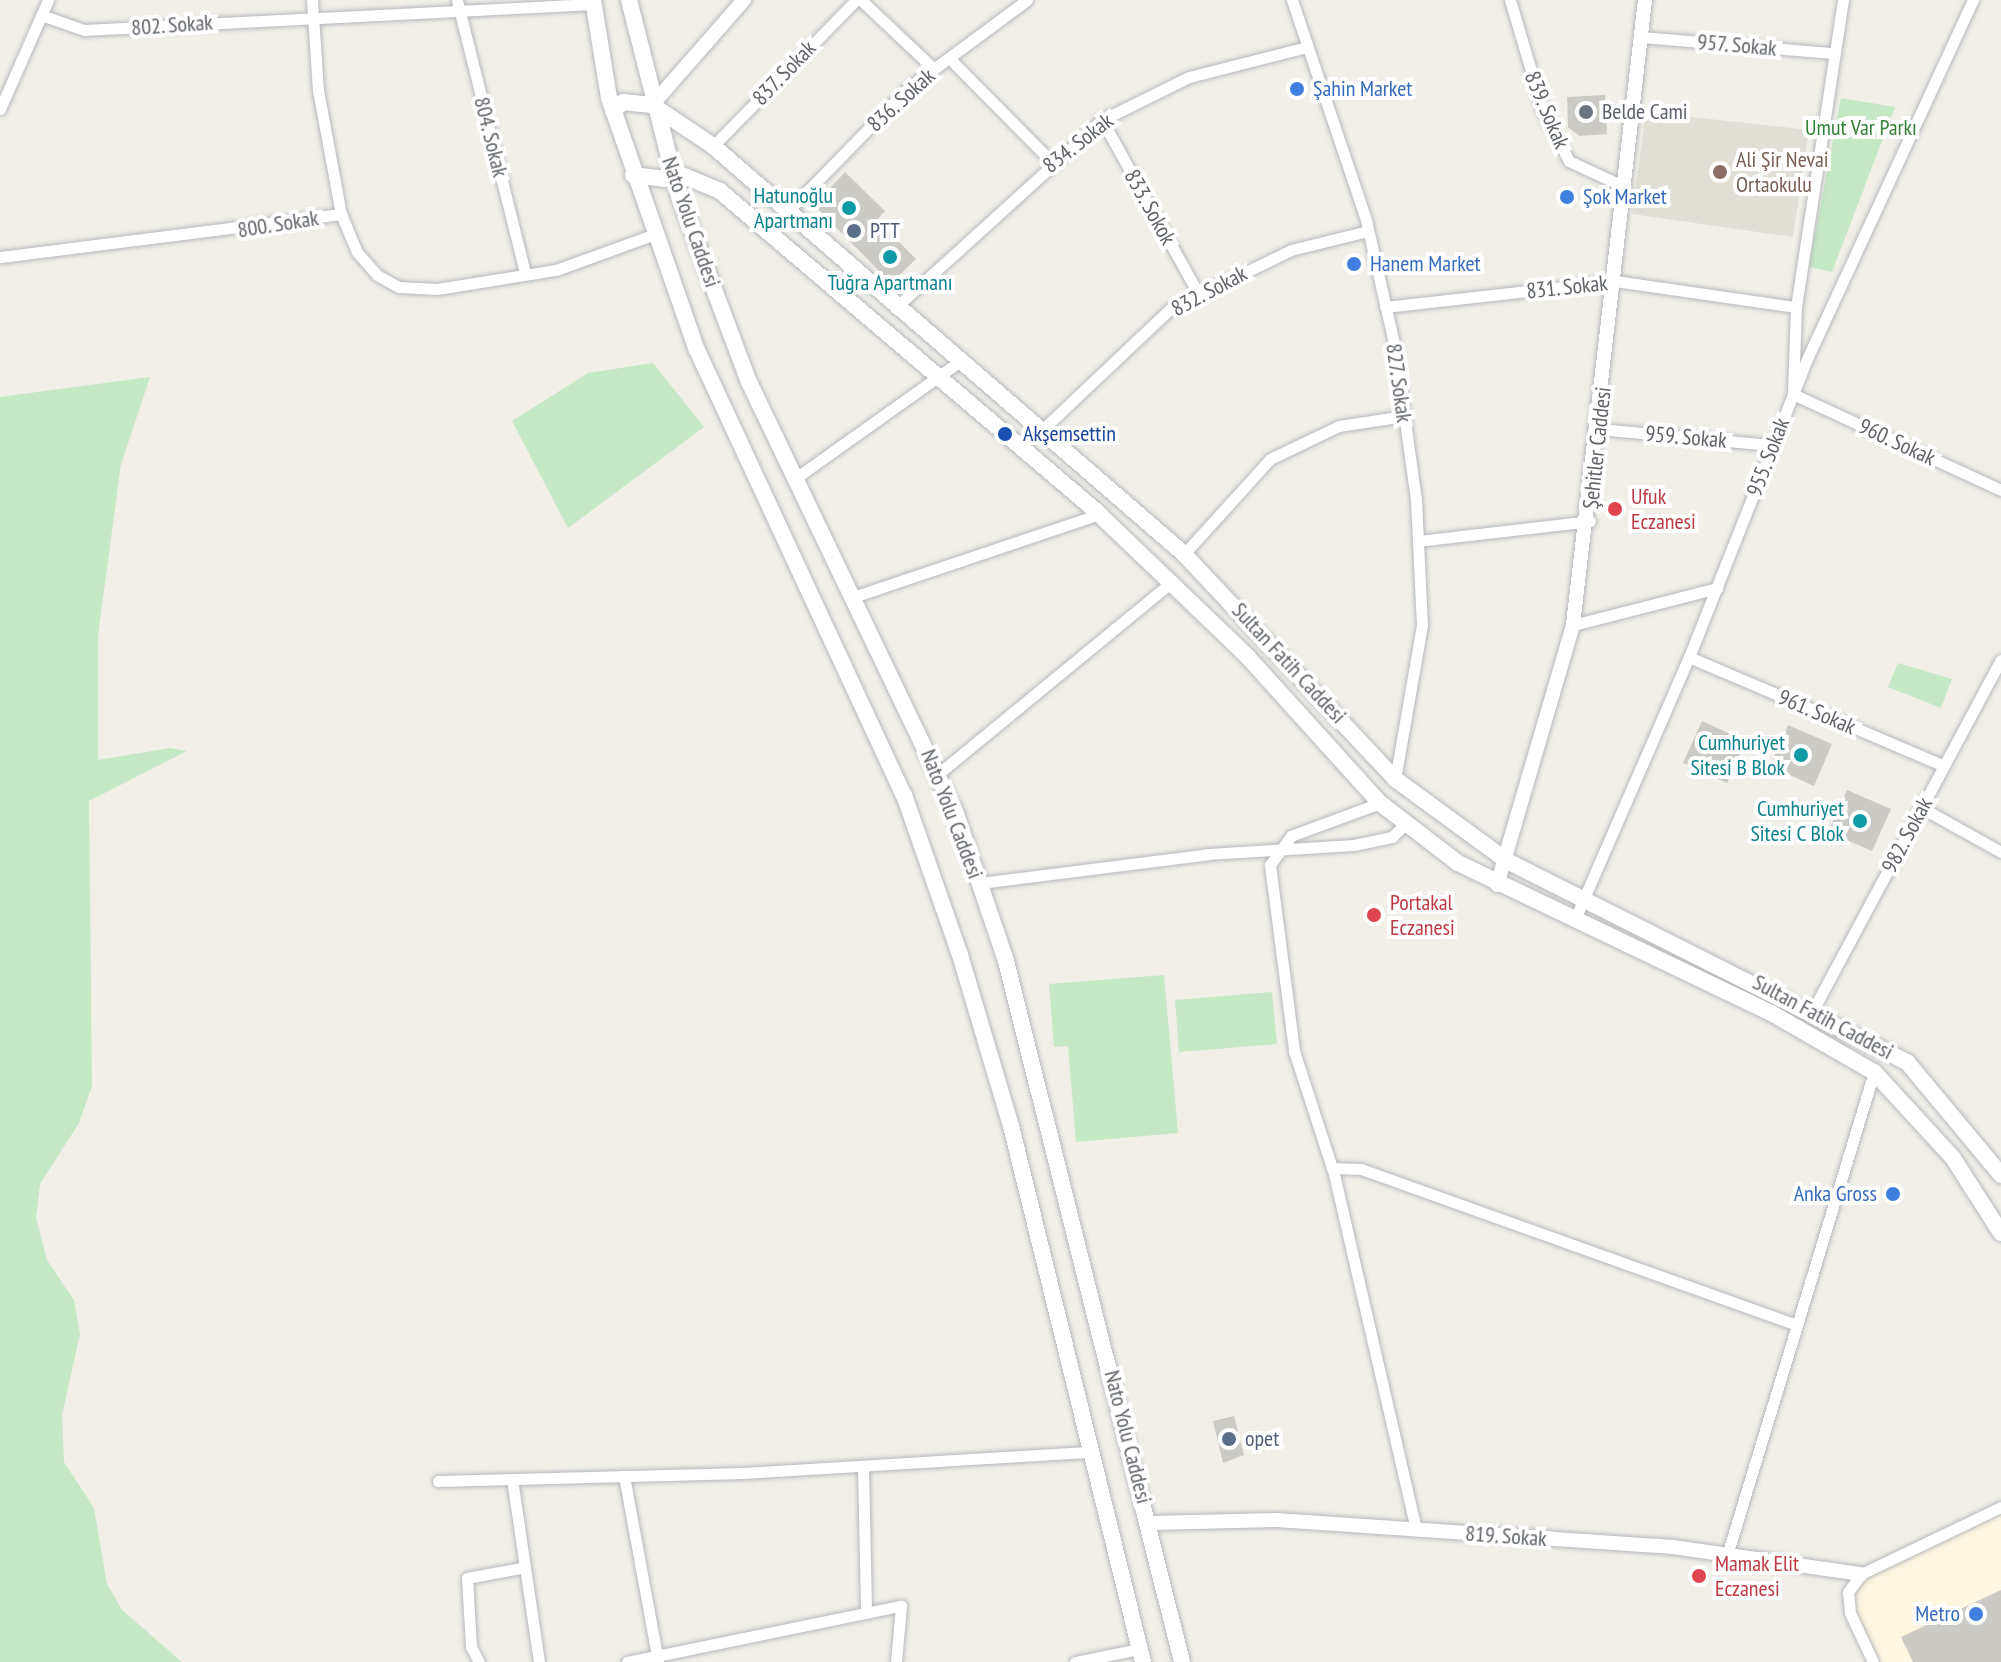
<!DOCTYPE html>
<html>
<head>
<meta charset="utf-8">
<style>
  body { margin:0 }
  #map { position:relative; width:2001px; height:1662px; overflow:hidden; background:#f1efe8; font-family:"PT Sans Narrow",sans-serif }
  div>[style] { position:absolute }
  .commercial>* { inset:0; background:#fef7e0 }
  .education>* { inset:0; background:#e1ded6 }
  .green>* { inset:0; background:#c5e8c5 }
  .building>* { inset:0; background:#cccac5 }
  .roads { filter:drop-shadow(0 0 2px #b5b8bc) drop-shadow(0 0 2px #b5b8bc) }
  .minor>* { height:11px; margin:-5.5px; padding:0 5.5px; transform-origin:5.5px; border-radius:5.5px; background:#fff }
  .tertiary>* { height:14px; margin:-7px; padding:0 7px; transform-origin:7px; border-radius:7px; background:#fff }
  .secondary>* { height:16px; margin:-8px; padding:0 8px; transform-origin:8px; border-radius:8px; background:#fff }
  .dots>* { width:22px; height:22px; translate:-50% -50%; box-sizing:border-box; border:4px solid #fff; border-radius:50% }
  span { translate:-50% -50%; white-space:nowrap; text-align:center; line-height:1.15; -webkit-text-stroke:8px #fff; paint-order:stroke }
  .street-label { font-size:22px; color:#5f6368 }
  .shop-label { font-size:22px; color:#366cbe }
  .left { translate:0 -50%; text-align:left }
  .right { translate:-100% -50%; text-align:right }
  .worship-label { font-size:22px; color:#5b616d }
  .park-label { font-size:22px; color:#348238 }
  .education-label { font-size:22px; color:#785e54 }
  .culture-label { font-size:22px; color:#0d838f }
  .service-label { font-size:22px; color:#4e5e75 }
  .transit-label { font-size:22px; color:#164399 }
  .health-label { font-size:22px; color:#be3a42 }
</style>
</head>
<body>
<div id="map">
  <div class="commercial">
    <i style="clip-path:polygon(2001px 1507px,2001px 1662px,1873px 1662px,1848px 1592px,1861px 1574px)"></i>
  </div>
  <div class="education">
    <i style="clip-path:polygon(1646px 112px,1809px 130px,1793px 237px,1632px 214px)"></i>
  </div>
  <div class="green">
    <i style="clip-path:polygon(1841px 98px,1895px 107px,1832px 272px,1809px 267px)"></i>
    <i style="clip-path:polygon(653px 363px,704px 427px,568px 528px,512px 421px,588px 373px)"></i>
    <i style="clip-path:polygon(150px 377px,121px 464px,98px 635px,98px 760px,170px 748px,187px 751px,89px 801px,92px 1086px,79px 1123px,40px 1184px,36px 1218px,47px 1260px,74px 1300px,80px 1334px,62px 1415px,64px 1462px,94px 1508px,107px 1584px,122px 1610px,182px 1662px,0 1662px,0 397px)"></i>
    <i style="clip-path:polygon(1898px 663px,1952px 679px,1941px 708px,1888px 687px)"></i>
    <i style="clip-path:polygon(1164px 975px,1178px 1133px,1076px 1142px,1068px 1046px,1054px 1047px,1049px 984px)"></i>
    <i style="clip-path:polygon(1272px 992px,1277px 1044px,1179px 1052px,1175px 1000px)"></i>
  </div>
  <div class="building">
    <i style="clip-path:polygon(1605px 95px,1607px 134px,1579px 136px,1568px 127px,1567px 97px)"></i>
    <i style="clip-path:polygon(845px 172px,885px 211px,877px 220px,916px 259px,891px 283px,814px 205px)"></i>
    <i style="clip-path:polygon(1702px 721px,1746px 741px,1727px 783px,1683px 763px)"></i>
    <i style="clip-path:polygon(1788px 725px,1832px 744px,1814px 786px,1770px 766px)"></i>
    <i style="clip-path:polygon(1847px 790px,1891px 809px,1872px 851px,1828px 832px)"></i>
    <i style="clip-path:polygon(1234px 1416px,1244px 1455px,1223px 1463px,1213px 1421px)"></i>
    <i style="clip-path:polygon(2001px 1590px,2001px 1662px,1913px 1662px,1901px 1637px)"></i>
  </div>
  <div class="roads">
    <div class="minor">
      <i style="left:312px;top:0;width:90px;rotate:86.2deg"></i>
      <i style="left:318px;top:90px;width:126px;rotate:79.5deg"></i>
      <i style="left:341px;top:214px;width:41px;rotate:67.2deg"></i>
      <i style="left:357px;top:252px;width:30px;rotate:49deg"></i>
      <i style="left:377px;top:275px;width:25px;rotate:29deg"></i>
      <i style="left:399px;top:287px;width:38px;rotate:3deg"></i>
      <i style="left:437px;top:289px;width:121px;rotate:-9.1deg"></i>
      <i style="left:556px;top:270px;width:105px;rotate:-20deg"></i>
      <i style="left:457px;top:0;width:281px;rotate:76deg"></i>
      <i style="left:861px;top:0;width:100px;rotate:43.4deg"></i>
      <i style="left:1292px;top:0;width:232px;rotate:71.4deg"></i>
      <i style="left:1366px;top:220px;width:126px;rotate:77.2deg"></i>
      <i style="left:1394px;top:343px;width:158px;rotate:82deg"></i>
      <i style="left:1416px;top:499px;width:126px;rotate:87.3deg"></i>
      <i style="left:1422px;top:625px;width:156px;rotate:99.9deg"></i>
      <i style="left:1510px;top:0;width:116px;rotate:73.4deg"></i>
      <i style="left:1543px;top:111px;width:56px;rotate:62.5deg"></i>
      <i style="left:1569px;top:161px;width:62px;rotate:24.9deg"></i>
      <i style="left:1843px;top:0;width:311px;rotate:98.7deg"></i>
      <i style="left:1796px;top:307px;width:87px;rotate:92deg"></i>
      <i style="left:1793px;top:394px;width:229px;rotate:24.8deg"></i>
      <i style="left:41px;top:15px;width:46px;rotate:19.2deg"></i>
      <i style="left:84px;top:30px;width:511px;rotate:-2.92deg"></i>
      <i style="left:1641px;top:37px;width:193px;rotate:4.8deg"></i>
      <i style="left:949px;top:58px;width:145px;rotate:45.3deg"></i>
      <i style="left:0;top:109px;width:119px;rotate:-66.2deg"></i>
      <i style="left:1102px;top:120px;width:200px;rotate:61deg"></i>
      <i style="left:713px;top:146px;width:204px;rotate:-45.6deg"></i>
      <i style="left:786px;top:213px;width:175px;rotate:-45.7deg"></i>
      <i style="left:908px;top:88px;width:148px;rotate:-36.5deg"></i>
      <i style="left:0;top:257px;width:344px;rotate:-7.2deg"></i>
      <i style="left:1385px;top:307px;width:231px;rotate:-6.4deg"></i>
      <i style="left:1615px;top:281px;width:183px;rotate:8.2deg"></i>
      <i style="left:895px;top:308px;width:280px;rotate:-42.2deg"></i>
      <i style="left:1102px;top:120px;width:97px;rotate:-26.3deg"></i>
      <i style="left:1189px;top:77px;width:118px;rotate:-14.3deg"></i>
      <i style="left:1599px;top:429px;width:175px;rotate:5.3deg"></i>
      <i style="left:1042px;top:430px;width:176px;rotate:-43.4deg"></i>
      <i style="left:1170px;top:309px;width:135px;rotate:-26deg"></i>
      <i style="left:1291px;top:250px;width:79px;rotate:-13.9deg"></i>
      <i style="left:797px;top:477px;width:199px;rotate:-35.4deg"></i>
      <i style="left:1418px;top:541px;width:173px;rotate:-6.6deg"></i>
      <i style="left:1184px;top:554px;width:128px;rotate:-47.8deg"></i>
      <i style="left:1270px;top:459px;width:76px;rotate:-25.6deg"></i>
      <i style="left:1339px;top:426px;width:66px;rotate:-8.7deg"></i>
      <i style="left:856px;top:596px;width:256px;rotate:-18.6deg"></i>
      <i style="left:1573px;top:625px;width:149px;rotate:-14.4deg"></i>
      <i style="left:1689px;top:657px;width:277px;rotate:23.1deg"></i>
      <i style="left:938px;top:774px;width:304px;rotate:-39.4deg"></i>
      <i style="left:1380px;top:803px;width:95px;rotate:159.7deg"></i>
      <i style="left:1291px;top:836px;width:36px;rotate:126deg"></i>
      <i style="left:1270px;top:865px;width:188px;rotate:82.6deg"></i>
      <i style="left:1294px;top:1051px;width:129px;rotate:72deg"></i>
      <i style="left:1334px;top:1174px;width:365px;rotate:77deg"></i>
      <i style="left:1922px;top:808px;width:90px;rotate:29.1deg"></i>
      <i style="left:980px;top:883px;width:230px;rotate:-7.2deg"></i>
      <i style="left:1208px;top:854px;width:146px;rotate:-3.5deg"></i>
      <i style="left:1354px;top:845px;width:39px;rotate:-12deg"></i>
      <i style="left:1392px;top:837px;width:20px;rotate:-45deg"></i>
      <i style="left:1575px;top:919px;width:286px;rotate:-66.5deg"></i>
      <i style="left:1689px;top:657px;width:321px;rotate:-68.4deg"></i>
      <i style="left:1807px;top:359px;width:396px;rotate:-65.2deg"></i>
      <i style="left:1813px;top:1010px;width:397px;rotate:-61.8deg"></i>
      <i style="left:1332px;top:1168px;width:29px;rotate:2deg"></i>
      <i style="left:1361px;top:1169px;width:460px;rotate:19.7deg"></i>
      <i style="left:863px;top:1466px;width:147px;rotate:88.8deg"></i>
      <i style="left:624px;top:1476px;width:189px;rotate:79.6deg"></i>
      <i style="left:512px;top:1479px;width:185px;rotate:81.6deg"></i>
      <i style="left:438px;top:1481px;width:305px;rotate:-1.5deg"></i>
      <i style="left:743px;top:1473px;width:349px;rotate:-3.5deg"></i>
      <i style="left:1728px;top:1552px;width:502px;rotate:-73.08deg"></i>
      <i style="left:479px;top:1662px;width:17px;rotate:-118deg"></i>
      <i style="left:471px;top:1647px;width:69px;rotate:-93.3deg"></i>
      <i style="left:467px;top:1578px;width:59px;rotate:-10.7deg"></i>
      <i style="left:627px;top:1662px;width:280px;rotate:-11.6deg"></i>
      <i style="left:901px;top:1606px;width:56px;rotate:95.1deg"></i>
      <i style="left:1075px;top:1662px;width:65px;rotate:-11.5deg"></i>
      <i style="left:1873px;top:1662px;width:54px;rotate:-115.1deg"></i>
      <i style="left:1850px;top:1613px;width:21px;rotate:-95deg"></i>
      <i style="left:1848px;top:1592px;width:22px;rotate:-54deg"></i>
      <i style="left:1861px;top:1574px;width:155px;rotate:-25.6deg"></i>
    </div>
    <div class="tertiary">
      <i style="left:652px;top:105px;width:140px;rotate:-48.8deg"></i>
      <i style="left:1497px;top:885px;width:271px;rotate:-73.7deg"></i>
      <i style="left:1573px;top:625px;width:629px;rotate:-83.43deg"></i>
      <i style="left:1150px;top:1523px;width:127px;rotate:-1.4deg"></i>
      <i style="left:1277px;top:1520px;width:397px;rotate:3.9deg"></i>
      <i style="left:1673px;top:1547px;width:190px;rotate:8.2deg"></i>
    </div>
    <div class="secondary">
      <i style="left:593px;top:0;width:99px;rotate:80.7deg"></i>
      <i style="left:609px;top:98px;width:267px;rotate:70.8deg"></i>
      <i style="left:697px;top:350px;width:491px;rotate:65.1deg"></i>
      <i style="left:904px;top:795px;width:170px;rotate:70.7deg"></i>
      <i style="left:960px;top:955px;width:178px;rotate:73.4deg"></i>
      <i style="left:1011px;top:1126px;width:552px;rotate:76.17deg"></i>
      <i style="left:629px;top:0;width:202px;rotate:75.7deg"></i>
      <i style="left:679px;top:196px;width:199px;rotate:69.4deg"></i>
      <i style="left:749px;top:382px;width:476px;rotate:64.4deg"></i>
      <i style="left:955px;top:811px;width:158px;rotate:71.2deg"></i>
      <i style="left:1006px;top:961px;width:723px;rotate:75.91deg"></i>
      <i style="left:613px;top:111px;width:13px;rotate:-42deg"></i>
      <i style="left:623px;top:102px;width:29px;rotate:6deg"></i>
      <i style="left:652px;top:105px;width:73px;rotate:33.9deg"></i>
      <i style="left:713px;top:146px;width:623px;rotate:40.9deg"></i>
      <i style="left:1184px;top:554px;width:308px;rotate:46.8deg"></i>
      <i style="left:1395px;top:779px;width:139px;rotate:36.2deg"></i>
      <i style="left:1507px;top:861px;width:448px;rotate:26.7deg"></i>
      <i style="left:1907px;top:1062px;width:147px;rotate:50.2deg"></i>
      <i style="left:633px;top:175px;width:31px;rotate:7deg"></i>
      <i style="left:664px;top:179px;width:11px;rotate:-45deg"></i>
      <i style="left:672px;top:171px;width:52px;rotate:22.6deg"></i>
      <i style="left:720px;top:191px;width:498px;rotate:40.4deg"></i>
      <i style="left:1099px;top:514px;width:205px;rotate:43.8deg"></i>
      <i style="left:1247px;top:656px;width:198px;rotate:47.9deg"></i>
      <i style="left:1380px;top:803px;width:98px;rotate:37.6deg"></i>
      <i style="left:1458px;top:863px;width:349px;rotate:25.6deg"></i>
      <i style="left:1773px;top:1014px;width:116px;rotate:29.9deg"></i>
      <i style="left:1874px;top:1072px;width:117px;rotate:47.4deg"></i>
      <i style="left:1953px;top:1158px;width:89px;rotate:57.4deg"></i>
    </div>
  </div>
  <div class="dots">
    <i style="left:1297px;top:89px;background:#3f7fe0"></i>
    <i style="left:1586px;top:112px;background:#6b7280"></i>
    <i style="left:1720px;top:172px;background:#8d6e63"></i>
    <i style="left:1567px;top:197px;background:#3f7fe0"></i>
    <i style="left:849px;top:208px;background:#0f9aa8"></i>
    <i style="left:854px;top:231px;background:#5c6f8a"></i>
    <i style="left:890px;top:257px;background:#0f9aa8"></i>
    <i style="left:1354px;top:264px;background:#3f7fe0"></i>
    <i style="left:1005px;top:434px;background:#1a4fb4"></i>
    <i style="left:1615px;top:509px;background:#e0444e"></i>
    <i style="left:1801px;top:755px;background:#0f9aa8"></i>
    <i style="left:1860px;top:821px;background:#0f9aa8"></i>
    <i style="left:1374px;top:915px;background:#e0444e"></i>
    <i style="left:1893px;top:1194px;background:#3f7fe0"></i>
    <i style="left:1229px;top:1439px;background:#5c6f8a"></i>
    <i style="left:1699px;top:1576px;background:#e0444e"></i>
    <i style="left:1976px;top:1614px;background:#3f7fe0"></i>
  </div>
  <div class="street-label">
    <span style="left:172px;top:25px;rotate:-4deg">802. Sokak</span>
    <span style="left:1737px;top:45px;rotate:5deg">957. Sokak</span>
    <span style="left:784px;top:73px;rotate:-46deg">837. Sokak</span>
    <span style="left:901px;top:100px;rotate:-42deg">836. Sokak</span>
    <span style="left:1547px;top:110px;rotate:67deg">839. Sokak</span>
    <span style="left:491px;top:137px;rotate:76deg">804. Sokak</span>
    <span style="left:1078px;top:143px;rotate:-38deg">834. Sokak</span>
    <span style="left:1150px;top:207px;rotate:61deg">833. Sokok</span>
    <span style="left:691px;top:222px;rotate:71deg">Nato Yolu Caddesi</span>
    <span style="left:278px;top:224px;rotate:-9deg">800. Sokak</span>
    <span style="left:1567px;top:287px;rotate:-6deg">831. Sokak</span>
    <span style="left:1209px;top:291px;rotate:-28deg">832. Sokak</span>
    <span style="left:1399px;top:383px;rotate:82deg">827. Sokak</span>
    <span style="left:1686px;top:437px;rotate:5deg">959. Sokak</span>
    <span style="left:1897px;top:442px;rotate:25deg">960. Sokak</span>
    <span style="left:1597px;top:448px;rotate:-84deg">Şehitler Caddesi</span>
    <span style="left:1768px;top:457px;rotate:-69deg">955. Sokak</span>
    <span style="left:1289px;top:663px;rotate:47deg">Sultan Fatih Caddesi</span>
    <span style="left:1817px;top:712px;rotate:23deg">961. Sokak</span>
    <span style="left:952px;top:814px;rotate:69deg">Nato Yolu Caddesi</span>
    <span style="left:1907px;top:835px;rotate:-62deg">982. Sokak</span>
    <span style="left:1823px;top:1017px;rotate:28deg">Sultan Fatih Caddesi</span>
    <span style="left:1128px;top:1437px;rotate:76deg">Nato Yolu Caddesi</span>
    <span style="left:1506px;top:1536px;rotate:4deg">819. Sokak</span>
  </div>
  <div class="shop-label">
    <span class="left" style="left:1313px;top:89px">Şahin Market</span>
    <span class="left" style="left:1583px;top:197px">Şok Market</span>
    <span class="left" style="left:1370px;top:264px">Hanem Market</span>
    <span class="right" style="left:1877px;top:1194px">Anka Gross</span>
    <span class="right" style="left:1960px;top:1614px">Metro</span>
  </div>
  <div class="worship-label">
    <span class="left" style="left:1602px;top:112px">Belde Cami</span>
  </div>
  <div class="park-label">
    <span style="left:1861px;top:128px">Umut Var Parkı</span>
  </div>
  <div class="education-label">
    <span class="left" style="left:1736px;top:172px">Ali Şir Nevai<br>Ortaokulu</span>
  </div>
  <div class="culture-label">
    <span class="right" style="left:833px;top:208px">Hatunoğlu<br>Apartmanı</span>
    <span style="left:890px;top:283px">Tuğra Apartmanı</span>
    <span class="right" style="left:1785px;top:755px">Cumhuriyet<br>Sitesi B Blok</span>
    <span class="right" style="left:1844px;top:821px">Cumhuriyet<br>Sitesi C Blok</span>
  </div>
  <div class="service-label">
    <span class="left" style="left:870px;top:231px">PTT</span>
    <span class="left" style="left:1245px;top:1439px">opet</span>
  </div>
  <div class="transit-label">
    <span class="left" style="left:1023px;top:434px">Akşemsettin</span>
  </div>
  <div class="health-label">
    <span class="left" style="left:1631px;top:509px">Ufuk<br>Eczanesi</span>
    <span class="left" style="left:1390px;top:915px">Portakal<br>Eczanesi</span>
    <span class="left" style="left:1715px;top:1576px">Mamak Elit<br>Eczanesi</span>
  </div>
</div>
</body>
</html>
